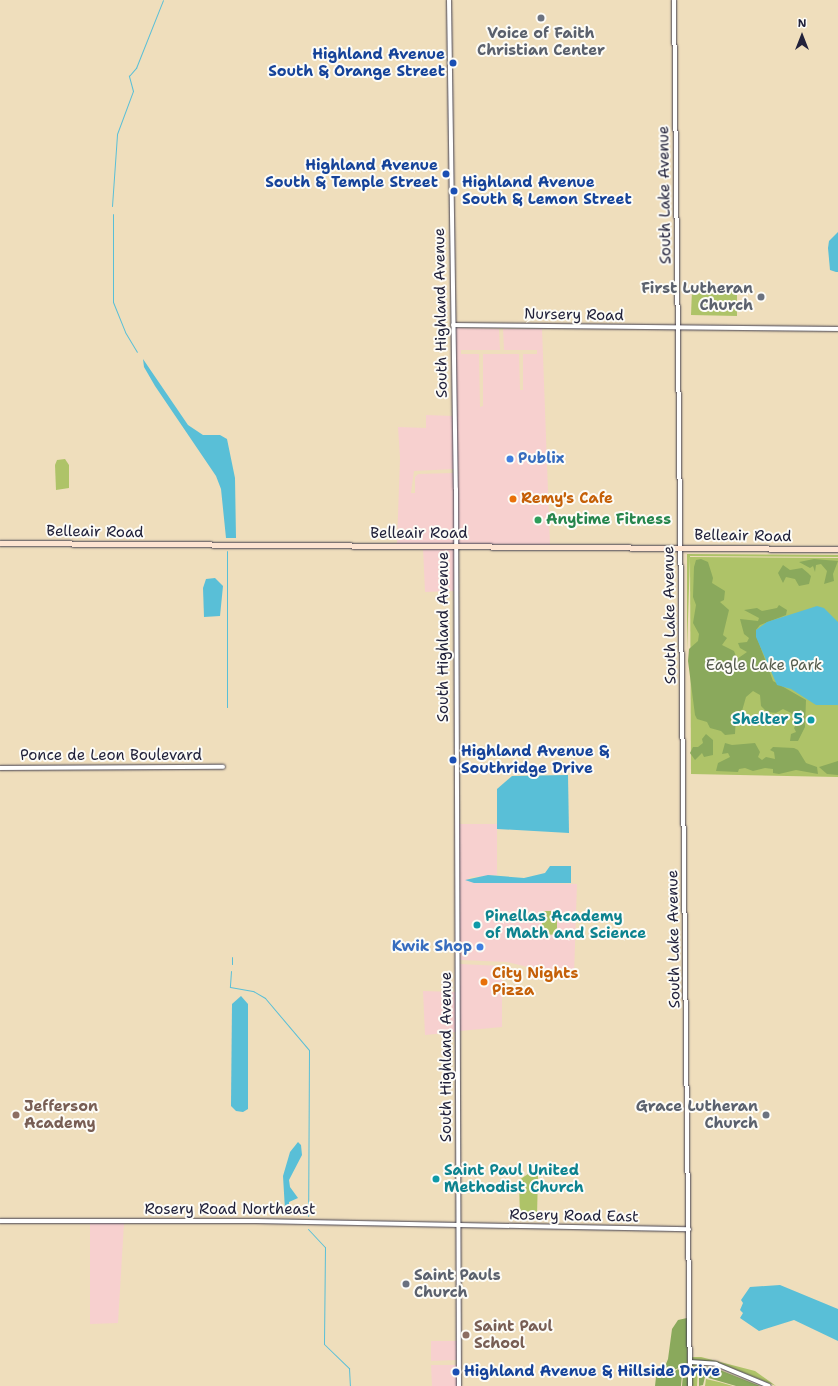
<!DOCTYPE html>
<html>
<head>
<meta charset="utf-8">
<style>
  body { margin:0 }
  #map { position:relative; width:838px; height:1386px; overflow:hidden; background:#efdebc; font-family:"Shantell Sans",sans-serif }
  div>[style] { position:absolute }
  .built>* { inset:0; background:#f7d0cf }
  .green>* { inset:0; background:#aec368 }
  .round { border-radius:50% }
  .forest>* { inset:0; background:#8aa95c }
  .water>* { inset:0; background:#59bfd7 }
  .stream>* { height:1px; margin:-0.5px; padding:0 0.5px; transform-origin:0.5px; border-radius:0.5px; background:#59bfd7 }
  .roads { filter:drop-shadow(0 0 1px #413e4e) drop-shadow(0 0 1px #413e4e) }
  .tertiary>* { height:4px; margin:-2px; padding:0 2px; transform-origin:2px; border-radius:2px; background:#fff }
  .secondary>* { height:4.5px; margin:-2.25px; padding:0 2.25px; transform-origin:2.25px; border-radius:2.25px; background:#fde4d1 }
  .dots>* { width:11px; height:11px; translate:-50% -50%; box-sizing:border-box; border:2px solid #fdfcf7; border-radius:50% }
  span { translate:-50% -50%; white-space:nowrap; text-align:center; line-height:1.15; -webkit-text-stroke:4px #fdfcf7; paint-order:stroke }
  .worship-label { font-size:15px; color:#5b616d; font-weight:700 }
  .right { translate:-100% -50%; text-align:right }
  .left { translate:0 -50%; text-align:left }
  .transit-label { font-size:15px; color:#164399; font-weight:700 }
  .street-label { font-size:15px; color:#22223b }
  .shop-label { font-size:15px; color:#366cbe; font-weight:700 }
  .food-label { font-size:15px; color:#c56008; font-weight:700 }
  .leisure-label { font-size:15px; color:#27864d; font-weight:700 }
  .park-label { font-size:15px; color:#535a4b }
  .culture-label { font-size:15px; color:#0d838f; font-weight:700 }
  .education-label { font-size:15px; color:#785e54; font-weight:700 }
  .north { position:absolute; left:782px; top:16px; width:40px; height:40px; -webkit-text-stroke:3px #fdfcf7; paint-order:stroke; rotate:0deg; font-size:11px; font-weight:700; line-height:16px; text-align:center; color:#22223b }
  .north::after { content:''; display:block; margin:auto; width:14px; height:18px; background:#22223b; clip-path:polygon(50% 0,100% 100%,50% 72%,0 100%) }
</style>
</head>
<body>
<div id="map">
  <div class="built">
    <i style="clip-path:polygon(456px 328px,499px 329px,500px 350px,461px 350px,461px 354px,479px 354px,480px 407px,483px 406px,483px 354px,519px 354px,520px 390px,523px 390px,523px 354px,537px 354px,537px 350px,504px 350px,503px 329px,542px 329px,550px 545px,458px 544px)"></i>
    <i style="clip-path:polygon(426px 415px,453px 416px,454px 469px,414px 471px,411px 493px,415px 493px,415px 477px,418px 474px,454px 473px,454px 544px,397px 544px,400px 458px,398px 427px,426px 428px)"></i>
    <i style="clip-path:polygon(423px 548px,454px 548px,454px 591px,425px 592px)"></i>
    <i style="clip-path:polygon(459px 824px,497px 824px,497px 875px,470px 877px,467px 881px,577px 884px,574px 975px,549px 972px,507px 962px,460px 960px)"></i>
    <i style="clip-path:polygon(460px 964px,502px 966px,502px 1027px,460px 1031px)"></i>
    <i style="clip-path:polygon(423px 991px,457px 992px,456px 1032px,425px 1035px)"></i>
    <i style="clip-path:polygon(90px 1223px,124px 1223px,118px 1323px,90px 1324px)"></i>
    <i style="clip-path:polygon(431px 1341px,457px 1341px,457px 1360px,431px 1361px)"></i>
    <i style="clip-path:polygon(431px 1365px,457px 1365px,457px 1386px,432px 1386px)"></i>
  </div>
  <div class="green">
    <i style="clip-path:polygon(692px 290px,737px 291px,737px 316px,691px 315px)"></i>
    <i style="clip-path:polygon(65px 459px,69px 465px,69px 488px,56px 490px,55px 465px,57px 460px)"></i>
    <i style="clip-path:polygon(687px 554px,838px 555px,838px 557px,690px 556px,687px 651px)"></i>
    <i style="clip-path:polygon(690px 557px,838px 558px,838px 777px,691px 774px)"></i>
    <i class="round" style="left:552.5px;top:759.5px;width:11px;height:11px"></i>
    <i style="clip-path:polygon(542px 911px,557px 911px,557px 935px,542px 934px)"></i>
    <i style="clip-path:polygon(531px 1172px,537px 1172px,538px 1175px,537px 1216px,536px 1218px,523px 1220px,520px 1218px,519px 1180px)"></i>
    <i style="clip-path:polygon(692px 1357px,701px 1357px,755px 1371px,776px 1386px,717px 1362px,692px 1360px)"></i>
    <i style="clip-path:polygon(692px 1364px,705px 1364px,715px 1366px,702px 1365px,698px 1367px,697px 1386px,692px 1386px)"></i>
    <i style="clip-path:polygon(706px 1379px,719px 1382px,733px 1386px,705px 1386px)"></i>
  </div>
  <div class="forest">
    <i style="clip-path:polygon(701px 559px,708px 562px,713px 578px,712px 583px,725px 591px,724px 600px,720px 602px,729px 610px,723px 635px,727px 638px,722px 645px,734px 651px,737px 659px,747px 652px,740px 648px,738px 643px,747px 642px,749px 638px,744px 634px,740px 619px,758px 621px,759px 618px,744px 610px,757px 608px,762px 611px,777px 608px,779px 605px,787px 610px,786px 615px,760px 625px,756px 630px,756px 635px,773px 681px,806px 700px,805px 727px,798px 741px,790px 741px,791px 734px,796px 732px,794px 728px,797px 723px,791px 713px,783px 709px,776px 713px,767px 712px,761px 706px,760px 695px,753px 691px,746px 697px,742px 711px,736px 715px,735px 734px,725px 735px,721px 731px,710px 728px,707px 722px,697px 719px,695px 715px,688px 661px,689px 649px,698px 641px,699px 634px,693px 623px,696px 605px,693px 597px,694px 567px,696px 560px)"></i>
    <i style="clip-path:polygon(814px 559px,838px 561px,833px 574px,834px 581px,824px 584px,827px 571px,821px 564px,816px 565px,815px 572px,813px 566px,810px 568px,799px 562px)"></i>
    <i style="clip-path:polygon(783px 565px,790px 570px,802px 568px,808px 573px,811px 576px,809px 584px,799px 586px,795px 579px,786px 577px,783px 583px,778px 573px)"></i>
    <i style="clip-path:polygon(706px 734px,713px 740px,713px 755px,704px 757px,702px 753px,695px 760px,690px 753px,693px 747px,698px 747px,703px 743px,702px 739px)"></i>
    <i style="clip-path:polygon(725px 743px,732px 745px,755px 743px,760px 752px,758px 757px,762px 760px,766px 757px,775px 759px,774px 752px,770px 750px,773px 747px,794px 748px,798px 750px,806px 763px,817px 767px,818px 774px,796px 770px,779px 774px,773px 773px,773px 769px,765px 768px,753px 771px,745px 768px,739px 769px,738px 772px,716px 771px,718px 763px,730px 757px,728px 753px,722px 754px)"></i>
    <i style="clip-path:polygon(838px 761px,838px 775px,827px 774px,819px 767px)"></i>
    <i style="clip-path:polygon(687px 1318px,688px 1386px,682px 1386px,683px 1374px,679px 1368px,662px 1374px,668px 1359px,672px 1329px,678px 1320px)"></i>
    <i style="clip-path:polygon(702px 1367px,715px 1368px,760px 1386px,736px 1386px,705px 1377px,703px 1385px,699px 1386px,699px 1369px)"></i>
    <i style="clip-path:polygon(678px 1369px,682px 1375px,681px 1386px,655px 1386px,656px 1377px,672px 1373px)"></i>
  </div>
  <div class="water">
    <i style="clip-path:polygon(838px 232px,838px 272px,836px 272px,830px 270px,828px 248px,829px 241px)"></i>
    <i style="clip-path:polygon(143px 359px,188px 425px,203px 435px,220px 435px,227px 439px,235px 478px,236px 538px,226px 538px,221px 489px,216px 476px,155px 386px,144px 367px)"></i>
    <i style="clip-path:polygon(215px 578px,223px 586px,220px 616px,204px 617px,203px 588px,206px 579px)"></i>
    <i style="clip-path:polygon(817px 606px,824px 608px,838px 622px,838px 705px,816px 705px,791px 689px,777px 685px,756px 637px,756px 630px,767px 622px)"></i>
    <i style="clip-path:polygon(568px 775px,569px 833px,497px 829px,497px 789px,512px 776px)"></i>
    <i style="clip-path:polygon(550px 866px,571px 866px,571px 883px,474px 883px,465px 880px,488px 875px,524px 878px,545px 873px)"></i>
    <i style="clip-path:polygon(241px 996px,248px 1004px,248px 1109px,243px 1112px,236px 1111px,231px 1106px,232px 1004px)"></i>
    <i style="clip-path:polygon(298px 1142px,301px 1145px,302px 1155px,289px 1180px,290px 1187px,298px 1198px,289px 1202px,289px 1206px,297px 1207px,293px 1210px,285px 1210px,283px 1176px,290px 1152px)"></i>
    <i style="clip-path:polygon(780px 1285px,838px 1309px,838px 1341px,794px 1320px,759px 1331px,740px 1318px,743px 1313px,740px 1310px,743px 1303px,741px 1300px,750px 1287px)"></i>
  </div>
  <div class="stream">
    <i style="left:112px;top:206px;width:72px;rotate:-86deg"></i>
    <i style="left:117px;top:134px;width:46px;rotate:-69.6deg"></i>
    <i style="left:133px;top:91px;width:16px;rotate:-105deg"></i>
    <i style="left:129px;top:76px;width:11px;rotate:-49deg"></i>
    <i style="left:136px;top:68px;width:73px;rotate:-68.3deg"></i>
    <i style="left:113px;top:214px;width:88px;rotate:90deg"></i>
    <i style="left:113px;top:302px;width:32px;rotate:68deg"></i>
    <i style="left:125px;top:332px;width:23px;rotate:59deg"></i>
    <i style="left:227px;top:551px;width:156px;rotate:90deg"></i>
    <i style="left:232px;top:964px;width:7px;rotate:-90deg"></i>
    <i style="left:231px;top:971px;width:16px;rotate:94deg"></i>
    <i style="left:230px;top:987px;width:23px;rotate:10deg"></i>
    <i style="left:253px;top:991px;width:14px;rotate:30deg"></i>
    <i style="left:265px;top:998px;width:68px;rotate:49.8deg"></i>
    <i style="left:309px;top:1050px;width:166px;rotate:90.3deg"></i>
    <i style="left:308px;top:1229px;width:25px;rotate:47deg"></i>
    <i style="left:325px;top:1247px;width:97px;rotate:90.6deg"></i>
    <i style="left:324px;top:1344px;width:35px;rotate:44deg"></i>
    <i style="left:349px;top:1368px;width:18px;rotate:87deg"></i>
  </div>
  <div class="roads">
    <div class="tertiary">
      <i style="left:449px;top:0;width:489px;rotate:89.2deg"></i>
      <i style="left:456px;top:489px;width:897px;rotate:89.81deg"></i>
      <i style="left:674px;top:0;width:1386px;rotate:89.34deg"></i>
      <i style="left:453px;top:325px;width:385px;rotate:0.6deg"></i>
      <i style="left:0;top:768px;width:223px;rotate:-0.3deg"></i>
      <i style="left:0;top:1221px;width:256px"></i>
      <i style="left:256px;top:1221px;width:433px;rotate:1.1deg"></i>
      <i style="left:690px;top:1362px;width:26px;rotate:4deg"></i>
      <i style="left:716px;top:1364px;width:57px;rotate:22.5deg"></i>
    </div>
    <div class="secondary">
      <i style="left:0;top:543px;width:838px;rotate:0.41deg"></i>
    </div>
  </div>
  <div class="dots">
    <i style="left:541px;top:18px;background:#6b7280"></i>
    <i style="left:453px;top:63px;background:#1a4fb4"></i>
    <i style="left:446px;top:174px;background:#1a4fb4"></i>
    <i style="left:454px;top:191px;background:#1a4fb4"></i>
    <i style="left:761px;top:297px;background:#6b7280"></i>
    <i style="left:510px;top:459px;background:#3f7fe0"></i>
    <i style="left:513px;top:499px;background:#e8710a"></i>
    <i style="left:538px;top:520px;background:#2e9e5b"></i>
    <i style="left:811px;top:720px;background:#0f9aa8"></i>
    <i style="left:453px;top:760px;background:#1a4fb4"></i>
    <i style="left:477px;top:925px;background:#0f9aa8"></i>
    <i style="left:480px;top:947px;background:#3f7fe0"></i>
    <i style="left:484px;top:982px;background:#e8710a"></i>
    <i style="left:16px;top:1115px;background:#8d6e63"></i>
    <i style="left:766px;top:1115px;background:#6b7280"></i>
    <i style="left:436px;top:1179px;background:#0f9aa8"></i>
    <i style="left:406px;top:1284px;background:#6b7280"></i>
    <i style="left:466px;top:1335px;background:#8d6e63"></i>
    <i style="left:456px;top:1372px;background:#1a4fb4"></i>
  </div>
  <div class="worship-label">
    <span style="left:541px;top:42px">Voice of Faith<br>Christian Center</span>
    <span class="right" style="left:753px;top:297px">First Lutheran<br>Church</span>
    <span class="right" style="left:758px;top:1115px">Grace Lutheran<br>Church</span>
    <span class="left" style="left:414px;top:1284px">Saint Pauls<br>Church</span>
  </div>
  <div class="transit-label">
    <span class="right" style="left:445px;top:63px">Highland Avenue<br>South &amp; Orange Street</span>
    <span class="right" style="left:438px;top:174px">Highland Avenue<br>South &amp; Temple Street</span>
    <span class="left" style="left:462px;top:191px">Highland Avenue<br>South &amp; Lemon Street</span>
    <span class="left" style="left:461px;top:760px">Highland Avenue &amp;<br>Southridge Drive</span>
    <span class="left" style="left:464px;top:1372px">Highland Avenue &amp; Hillside Drive</span>
  </div>
  <div class="street-label">
    <span style="left:665px;top:195px;rotate:-91deg">South Lake Avenue</span>
    <span style="left:441px;top:313px;rotate:-91deg">South Highland Avenue</span>
    <span style="left:574px;top:315px;rotate:1deg">Nursery Road</span>
    <span style="left:95px;top:532px;rotate:1deg">Belleair Road</span>
    <span style="left:419px;top:534px">Belleair Road</span>
    <span style="left:743px;top:536px;rotate:1deg">Belleair Road</span>
    <span style="left:670px;top:615px;rotate:-91deg">South Lake Avenue</span>
    <span style="left:444px;top:637px;rotate:-90deg">South Highland Avenue</span>
    <span style="left:111px;top:756px">Ponce de Leon Boulevard</span>
    <span style="left:674px;top:939px;rotate:-91deg">South Lake Avenue</span>
    <span style="left:447px;top:1057px;rotate:-90deg">South Highland Avenue</span>
    <span style="left:230px;top:1210px">Rosery Road Northeast</span>
    <span style="left:574px;top:1216px;rotate:1deg">Rosery Road East</span>
  </div>
  <div class="shop-label">
    <span class="left" style="left:518px;top:459px">Publix</span>
    <span class="right" style="left:472px;top:947px">Kwik Shop</span>
  </div>
  <div class="food-label">
    <span class="left" style="left:521px;top:499px">Remy's Cafe</span>
    <span class="left" style="left:492px;top:982px">City Nights<br>Pizza</span>
  </div>
  <div class="leisure-label">
    <span class="left" style="left:546px;top:520px">Anytime Fitness</span>
  </div>
  <div class="park-label">
    <span style="left:764px;top:666px">Eagle Lake Park</span>
  </div>
  <div class="culture-label">
    <span class="right" style="left:803px;top:720px">Shelter 5</span>
    <span class="left" style="left:485px;top:925px">Pinellas Academy<br>of Math and Science</span>
    <span class="left" style="left:444px;top:1179px">Saint Paul United<br>Methodist Church</span>
  </div>
  <div class="education-label">
    <span class="left" style="left:24px;top:1115px">Jefferson<br>Academy</span>
    <span class="left" style="left:474px;top:1335px">Saint Paul<br>School</span>
  </div>
  <div class="north">N</div>
</div>
</body>
</html>
